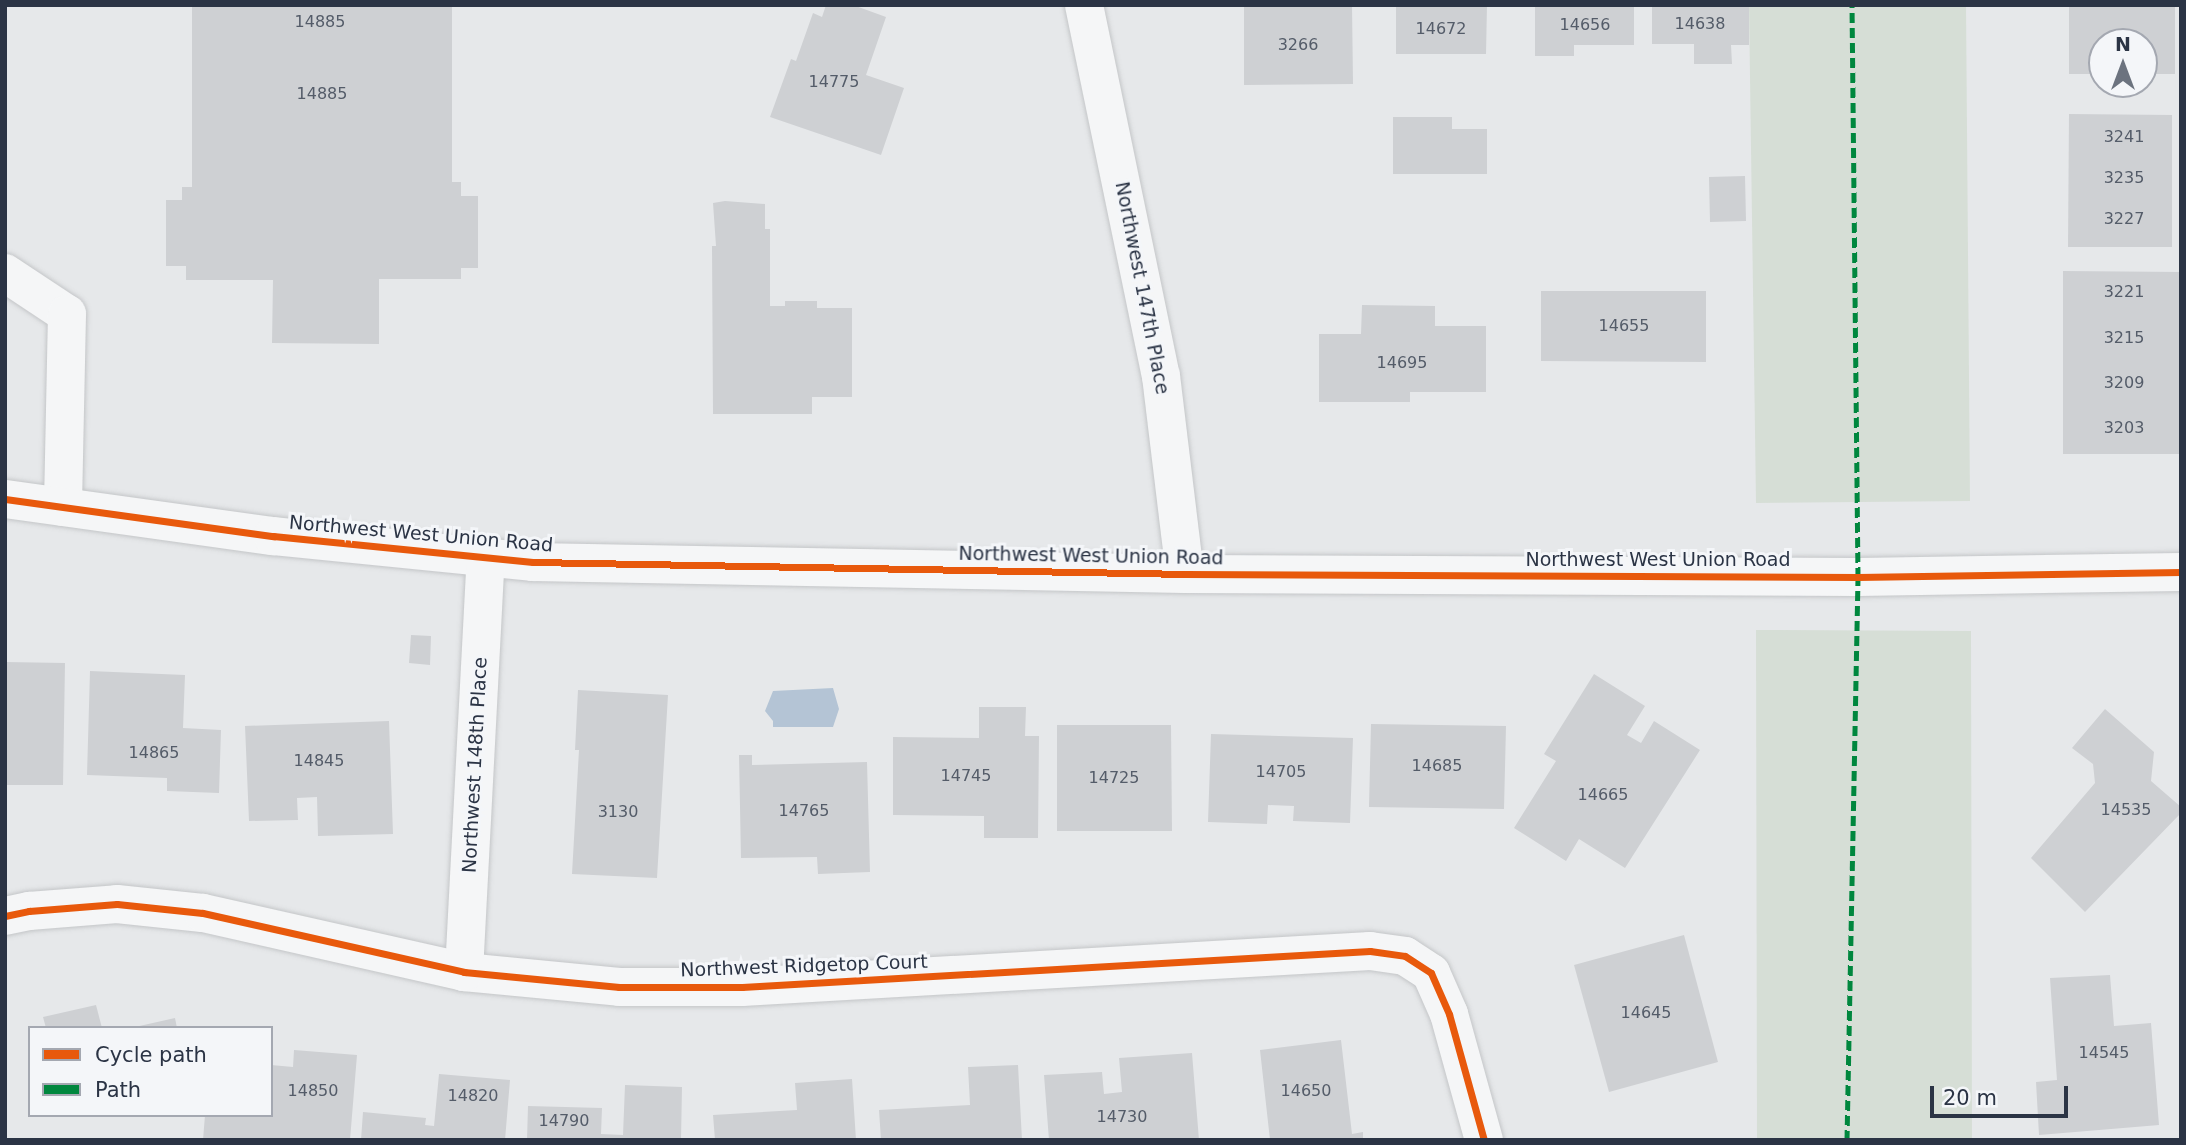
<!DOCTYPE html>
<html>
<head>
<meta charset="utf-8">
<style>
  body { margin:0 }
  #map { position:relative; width:2186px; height:1145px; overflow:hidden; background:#e6e8ea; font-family:"DejaVu Sans",sans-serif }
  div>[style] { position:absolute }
  .green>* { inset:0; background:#d6ded6 }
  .water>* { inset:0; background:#b4c4d5 }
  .building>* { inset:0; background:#ced0d3 }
  .roads { filter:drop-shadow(0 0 2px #c4c6c8) drop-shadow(0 0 2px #c4c6c8) }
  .minor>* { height:38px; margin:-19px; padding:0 19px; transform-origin:19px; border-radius:19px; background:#f5f6f7 }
  .quiet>* { height:5px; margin-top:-2.5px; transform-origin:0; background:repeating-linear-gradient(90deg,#00873e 0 10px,transparent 0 15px) }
  .cycleway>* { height:7px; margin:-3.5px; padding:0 3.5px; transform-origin:3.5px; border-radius:3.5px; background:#e8590c }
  span { translate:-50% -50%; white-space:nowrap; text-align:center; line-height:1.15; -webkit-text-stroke:6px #f4f6f9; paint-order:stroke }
  .number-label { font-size:16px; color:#545c69 }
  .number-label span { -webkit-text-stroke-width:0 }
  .street-label { font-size:19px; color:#2b3445 }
  .frame { position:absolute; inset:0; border:7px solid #2b3445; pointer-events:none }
  .legend { position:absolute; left:28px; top:1026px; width:245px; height:91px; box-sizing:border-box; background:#f4f6f9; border:2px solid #a4a8b1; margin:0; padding:9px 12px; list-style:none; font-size:21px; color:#2b3445 }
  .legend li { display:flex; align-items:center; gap:14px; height:35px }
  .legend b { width:35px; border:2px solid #a4a8b1 }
  .north { position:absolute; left:2088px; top:28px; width:70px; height:70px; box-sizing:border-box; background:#f4f6f9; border:2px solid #a4a8b1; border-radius:50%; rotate:0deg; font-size:19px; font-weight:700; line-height:28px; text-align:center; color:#2b3445 }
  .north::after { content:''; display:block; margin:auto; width:24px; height:32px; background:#6c737f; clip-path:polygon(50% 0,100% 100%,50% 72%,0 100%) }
  .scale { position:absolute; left:1930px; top:1086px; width:138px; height:32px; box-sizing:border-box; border:4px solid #2b3445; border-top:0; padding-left:9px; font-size:21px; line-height:24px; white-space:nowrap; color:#2b3445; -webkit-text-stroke:5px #f4f6f9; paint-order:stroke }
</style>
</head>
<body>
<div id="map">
  <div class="green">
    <i style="clip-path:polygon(1749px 5px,1966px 5px,1970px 501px,1756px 503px)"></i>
    <i style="clip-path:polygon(1756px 630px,1971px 631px,1972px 1140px,1757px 1140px)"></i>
  </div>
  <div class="water">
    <i style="clip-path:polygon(833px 688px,839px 709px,833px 727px,773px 727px,773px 721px,765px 711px,773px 691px)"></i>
  </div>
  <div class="building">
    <i style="clip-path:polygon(192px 5px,452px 5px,452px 182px,461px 182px,461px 196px,478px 196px,478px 268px,461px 268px,461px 279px,379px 279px,379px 344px,272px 343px,273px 280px,186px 280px,186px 266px,166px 266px,166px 200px,182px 200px,182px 187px,192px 187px)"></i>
    <i style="clip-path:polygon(826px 5px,853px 5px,886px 17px,866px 75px,904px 88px,881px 155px,770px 117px,791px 59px,796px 61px,813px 13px,822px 17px)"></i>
    <i style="clip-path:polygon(1244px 5px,1352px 5px,1353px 84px,1244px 85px)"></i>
    <i style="clip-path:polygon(1396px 5px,1487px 5px,1486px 54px,1396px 54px)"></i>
    <i style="clip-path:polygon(1535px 5px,1634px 5px,1634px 45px,1574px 45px,1574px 56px,1535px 56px)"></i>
    <i style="clip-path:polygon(1652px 5px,1749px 5px,1749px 45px,1731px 45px,1732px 64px,1694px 64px,1694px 44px,1652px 44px)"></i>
    <i style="clip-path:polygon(2069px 5px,2175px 5px,2175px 74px,2144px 74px,2144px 42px,2102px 42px,2102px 74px,2069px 74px)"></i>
    <i style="clip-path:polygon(2069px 114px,2172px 115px,2172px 247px,2068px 247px)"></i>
    <i style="clip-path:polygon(1393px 117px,1452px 117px,1452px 129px,1487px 129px,1487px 174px,1393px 174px)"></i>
    <i style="clip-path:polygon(1745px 176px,1746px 221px,1710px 222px,1709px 177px)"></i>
    <i style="clip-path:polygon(725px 201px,765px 204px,765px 229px,770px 229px,770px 306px,785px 306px,785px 301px,817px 301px,817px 308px,852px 308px,852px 397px,812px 397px,812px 414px,713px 414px,712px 246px,716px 246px,713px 203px)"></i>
    <i style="clip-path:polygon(2063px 271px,2181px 272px,2181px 454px,2063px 454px)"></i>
    <i style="clip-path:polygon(1541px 291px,1706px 291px,1706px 362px,1541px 361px)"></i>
    <i style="clip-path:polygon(1362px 305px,1435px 306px,1435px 326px,1486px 326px,1486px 392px,1410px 392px,1410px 402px,1319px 402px,1319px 334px,1361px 334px)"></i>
    <i style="clip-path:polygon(411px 635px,431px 636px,430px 665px,409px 663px)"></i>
    <i style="clip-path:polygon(5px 662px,65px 663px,63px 785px,5px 785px)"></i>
    <i style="clip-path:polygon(90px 671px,185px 675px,183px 728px,221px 730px,219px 793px,167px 791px,167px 778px,87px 775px)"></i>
    <i style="clip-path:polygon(1594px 674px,1645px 706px,1627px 735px,1641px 743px,1654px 721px,1700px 750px,1625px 868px,1579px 839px,1566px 861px,1514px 828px,1556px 761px,1544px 754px)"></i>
    <i style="clip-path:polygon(578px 690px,668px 695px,657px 878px,572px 874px,579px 750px,575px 750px)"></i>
    <i style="clip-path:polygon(979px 707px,1026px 707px,1025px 736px,1039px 736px,1038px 838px,984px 838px,984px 816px,893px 815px,893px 737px,979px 738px)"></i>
    <i style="clip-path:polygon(2105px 709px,2154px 752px,2151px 781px,2181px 807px,2181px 813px,2085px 912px,2031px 858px,2095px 783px,2093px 764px,2072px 748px)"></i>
    <i style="clip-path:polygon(389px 721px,393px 834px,318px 836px,317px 797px,297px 798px,298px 820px,249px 821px,245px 726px)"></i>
    <i style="clip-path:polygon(1371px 724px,1506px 726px,1504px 809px,1369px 807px)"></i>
    <i style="clip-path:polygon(1057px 725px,1171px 725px,1172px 831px,1057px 831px)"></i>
    <i style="clip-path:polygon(1211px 734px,1353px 738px,1350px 823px,1293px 821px,1294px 806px,1268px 805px,1267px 824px,1208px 822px)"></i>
    <i style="clip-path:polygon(739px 755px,752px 755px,752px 765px,867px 762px,870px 872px,818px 874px,817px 857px,741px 858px)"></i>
    <i style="clip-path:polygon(1684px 935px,1718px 1062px,1609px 1092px,1574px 965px)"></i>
    <i style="clip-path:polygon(2110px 975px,2114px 1026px,2151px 1023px,2159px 1125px,2039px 1135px,2036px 1082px,2057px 1080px,2050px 978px)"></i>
    <i style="clip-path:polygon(96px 1005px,102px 1028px,46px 1028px,43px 1017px)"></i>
    <i style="clip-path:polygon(175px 1018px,177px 1028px,135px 1028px,135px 1027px)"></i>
    <i style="clip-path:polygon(1341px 1040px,1352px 1134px,1363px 1132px,1363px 1140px,1270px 1140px,1260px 1050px)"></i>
    <i style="clip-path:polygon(294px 1050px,357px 1055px,350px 1140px,203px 1140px,205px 1115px,271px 1115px,271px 1065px,293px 1067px)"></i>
    <i style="clip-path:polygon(1192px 1053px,1199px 1140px,1049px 1140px,1044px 1075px,1102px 1072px,1104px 1094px,1122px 1092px,1119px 1058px)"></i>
    <i style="clip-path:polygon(1018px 1065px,1022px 1140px,881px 1140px,879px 1110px,970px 1105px,968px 1067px)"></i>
    <i style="clip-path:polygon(439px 1074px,510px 1080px,505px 1140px,361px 1140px,363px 1112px,426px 1118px,425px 1125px,434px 1126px)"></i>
    <i style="clip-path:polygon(852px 1079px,856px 1140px,715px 1140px,713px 1115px,797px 1110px,795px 1083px)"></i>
    <i style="clip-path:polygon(625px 1085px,682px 1087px,681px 1140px,527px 1140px,528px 1106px,602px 1108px,601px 1134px,623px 1135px)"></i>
  </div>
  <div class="roads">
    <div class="minor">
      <i style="left:1084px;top:5px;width:379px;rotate:78.3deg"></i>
      <i style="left:1161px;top:376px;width:199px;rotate:83.1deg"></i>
      <i style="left:5px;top:273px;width:74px;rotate:33.5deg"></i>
      <i style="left:67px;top:314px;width:193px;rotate:91.2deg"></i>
      <i style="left:5px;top:499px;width:271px;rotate:7.9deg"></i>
      <i style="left:273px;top:536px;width:261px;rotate:5.7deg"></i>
      <i style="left:533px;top:562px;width:652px;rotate:1.05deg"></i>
      <i style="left:1185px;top:574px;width:673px;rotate:0.26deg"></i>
      <i style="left:1858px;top:577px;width:323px;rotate:-0.9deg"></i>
      <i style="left:5px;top:916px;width:25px;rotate:-12deg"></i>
      <i style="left:29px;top:911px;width:88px;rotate:-4.5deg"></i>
      <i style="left:117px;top:904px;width:86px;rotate:6deg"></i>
      <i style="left:203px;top:913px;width:268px;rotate:12.7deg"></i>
      <i style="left:464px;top:972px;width:156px;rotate:5.5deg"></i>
      <i style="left:619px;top:987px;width:123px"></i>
      <i style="left:742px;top:987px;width:629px;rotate:-3.28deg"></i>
      <i style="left:1370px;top:951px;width:35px;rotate:8deg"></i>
      <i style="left:1405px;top:956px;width:31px;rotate:33deg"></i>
      <i style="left:1431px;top:973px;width:45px;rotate:66.3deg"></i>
      <i style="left:1449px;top:1014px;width:131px;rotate:74.5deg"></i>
      <i style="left:464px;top:972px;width:414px;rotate:-87deg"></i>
    </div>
  </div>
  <div class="quiet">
    <i style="left:1847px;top:1140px;width:563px;rotate:-88.88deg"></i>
    <i style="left:1858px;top:577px;width:572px;rotate:-90.6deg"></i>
  </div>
  <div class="cycleway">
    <i style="left:5px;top:499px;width:271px;rotate:7.9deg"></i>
    <i style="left:273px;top:536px;width:261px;rotate:5.7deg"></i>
    <i style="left:533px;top:562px;width:652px;rotate:1.05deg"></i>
    <i style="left:1185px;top:574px;width:673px;rotate:0.26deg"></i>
    <i style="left:1858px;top:577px;width:323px;rotate:-0.9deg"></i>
    <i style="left:5px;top:916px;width:25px;rotate:-12deg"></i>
    <i style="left:29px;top:911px;width:88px;rotate:-4.5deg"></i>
    <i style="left:117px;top:904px;width:86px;rotate:6deg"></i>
    <i style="left:203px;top:913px;width:268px;rotate:12.7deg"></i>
    <i style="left:464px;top:972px;width:156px;rotate:5.5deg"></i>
    <i style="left:619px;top:987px;width:123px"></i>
    <i style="left:742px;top:987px;width:629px;rotate:-3.28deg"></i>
    <i style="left:1370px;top:951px;width:35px;rotate:8deg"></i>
    <i style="left:1405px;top:956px;width:31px;rotate:33deg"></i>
    <i style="left:1431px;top:973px;width:45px;rotate:66.3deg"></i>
    <i style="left:1449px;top:1014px;width:131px;rotate:74.5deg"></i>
  </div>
  <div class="number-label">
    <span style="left:320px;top:22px">14885</span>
    <span style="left:1700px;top:24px">14638</span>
    <span style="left:1585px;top:25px">14656</span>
    <span style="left:1441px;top:29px">14672</span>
    <span style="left:1298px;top:45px">3266</span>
    <span style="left:834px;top:82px">14775</span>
    <span style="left:322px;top:94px">14885</span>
    <span style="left:2124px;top:137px">3241</span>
    <span style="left:2124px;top:178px">3235</span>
    <span style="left:2124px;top:219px">3227</span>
    <span style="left:2124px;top:292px">3221</span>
    <span style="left:1624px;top:326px">14655</span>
    <span style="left:2124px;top:338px">3215</span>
    <span style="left:1402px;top:363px">14695</span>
    <span style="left:2124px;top:383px">3209</span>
    <span style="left:2124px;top:428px">3203</span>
    <span style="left:154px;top:753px">14865</span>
    <span style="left:319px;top:761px">14845</span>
    <span style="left:1437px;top:766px">14685</span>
    <span style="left:1281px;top:772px">14705</span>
    <span style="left:966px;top:776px">14745</span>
    <span style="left:1114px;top:778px">14725</span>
    <span style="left:1603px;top:795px">14665</span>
    <span style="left:2126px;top:810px">14535</span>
    <span style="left:804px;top:811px">14765</span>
    <span style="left:618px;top:812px">3130</span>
    <span style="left:1646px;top:1013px">14645</span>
    <span style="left:2104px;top:1053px">14545</span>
    <span style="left:313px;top:1091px">14850</span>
    <span style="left:1306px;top:1091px">14650</span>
    <span style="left:473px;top:1096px">14820</span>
    <span style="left:1122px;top:1117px">14730</span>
    <span style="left:564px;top:1121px">14790</span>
  </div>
  <div class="street-label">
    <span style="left:1142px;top:288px;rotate:79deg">Northwest 147th Place</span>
    <span style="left:421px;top:534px;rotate:5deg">Northwest West Union Road</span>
    <span style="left:1091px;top:556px;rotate:1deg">Northwest West Union Road</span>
    <span style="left:1658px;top:560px">Northwest West Union Road</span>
    <span style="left:475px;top:765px;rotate:-87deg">Northwest 148th Place</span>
    <span style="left:804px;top:966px;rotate:-2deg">Northwest Ridgetop Court</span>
  </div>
  <div class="frame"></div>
  <ul class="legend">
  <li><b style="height:9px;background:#e8590c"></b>Cycle path</li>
  <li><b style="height:9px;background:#00873e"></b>Path</li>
  </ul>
  <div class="north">N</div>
  <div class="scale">20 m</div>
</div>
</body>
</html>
